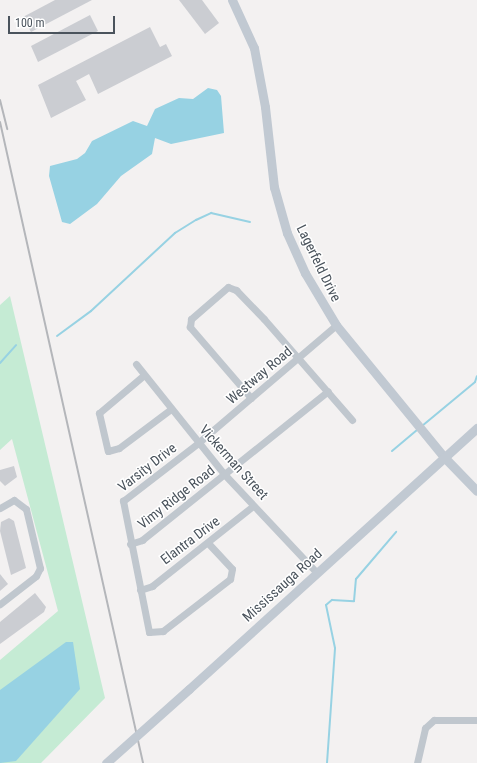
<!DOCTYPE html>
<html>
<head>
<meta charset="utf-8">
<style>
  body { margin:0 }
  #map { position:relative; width:477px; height:763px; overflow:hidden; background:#f3f1f1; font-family:"Roboto Condensed",sans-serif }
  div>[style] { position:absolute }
  .green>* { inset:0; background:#c5ebd4 }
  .water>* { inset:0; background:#97d2e3 }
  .stream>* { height:2px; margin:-1px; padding:0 1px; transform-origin:1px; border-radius:1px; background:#97d2e3 }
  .building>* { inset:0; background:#cbcdd2 }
  .street>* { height:7px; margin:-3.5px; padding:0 3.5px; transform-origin:3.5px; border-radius:3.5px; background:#c0c7ce }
  .secondary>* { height:9px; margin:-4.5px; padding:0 4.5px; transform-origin:4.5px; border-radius:4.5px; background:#c1c9d2 }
  .rail>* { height:2px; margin:-1px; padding:0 1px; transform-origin:1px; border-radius:1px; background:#b4b6ba }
  .secondary-bridge>* { height:9px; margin:-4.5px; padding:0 4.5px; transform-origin:4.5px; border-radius:4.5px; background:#c1c9d2 }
  span { translate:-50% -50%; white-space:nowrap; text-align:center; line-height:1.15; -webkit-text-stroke:3px #fff; paint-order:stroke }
  .street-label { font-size:14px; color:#4a535c }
  .scale { position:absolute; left:8px; top:16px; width:107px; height:18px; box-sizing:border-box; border:2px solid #4a535c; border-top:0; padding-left:5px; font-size:12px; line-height:14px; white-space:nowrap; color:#4a535c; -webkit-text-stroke:3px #fff; paint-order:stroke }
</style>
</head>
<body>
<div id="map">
  <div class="green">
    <i style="clip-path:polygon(10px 296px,105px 698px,41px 763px,0 763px,0 660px,58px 611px,12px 439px,0 450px,0 305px)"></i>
  </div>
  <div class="water">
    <i style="clip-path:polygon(208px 88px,217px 90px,221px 96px,224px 133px,171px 144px,155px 138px,152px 154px,121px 176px,97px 204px,70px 224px,62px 222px,49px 176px,50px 166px,77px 159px,85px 153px,92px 141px,133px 121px,147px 126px,155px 109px,179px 98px,193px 99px)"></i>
    <i style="clip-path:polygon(66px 642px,73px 642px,80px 689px,16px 761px,0 763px,0 690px)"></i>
  </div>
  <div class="stream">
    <i style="left:57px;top:336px;width:42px;rotate:-36.3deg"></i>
    <i style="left:91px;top:311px;width:115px;rotate:-42.9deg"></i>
    <i style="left:175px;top:233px;width:25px;rotate:-32deg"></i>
    <i style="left:196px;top:220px;width:17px;rotate:-25deg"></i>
    <i style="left:211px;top:213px;width:40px;rotate:13deg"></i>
    <i style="left:0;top:363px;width:24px;rotate:-48deg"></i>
    <i style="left:422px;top:426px;width:69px;rotate:-39.7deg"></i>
    <i style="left:475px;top:382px;width:6px;rotate:-72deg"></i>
    <i style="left:392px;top:451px;width:33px;rotate:-40deg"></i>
    <i style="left:327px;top:763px;width:115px;rotate:-86deg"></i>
    <i style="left:335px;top:648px;width:44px;rotate:-101.8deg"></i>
    <i style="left:326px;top:605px;width:8px;rotate:-40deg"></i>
    <i style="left:332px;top:600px;width:22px;rotate:3deg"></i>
    <i style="left:354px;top:601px;width:22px;rotate:-85deg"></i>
    <i style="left:356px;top:579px;width:62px;rotate:-49.6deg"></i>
  </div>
  <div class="building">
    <i style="clip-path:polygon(55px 0,92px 0,31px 32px,23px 17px)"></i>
    <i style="clip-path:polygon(179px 0,202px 0,219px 23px,205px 34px)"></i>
    <i style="clip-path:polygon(90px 15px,98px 31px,38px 62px,31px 46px)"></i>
    <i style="clip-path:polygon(150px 27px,160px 47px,166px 44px,172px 56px,98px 94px,89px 74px,76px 81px,86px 100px,51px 118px,38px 85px)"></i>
    <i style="clip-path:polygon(14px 466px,17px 477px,5px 486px,0 481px,0 470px)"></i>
    <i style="clip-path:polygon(9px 518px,14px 521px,26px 568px,11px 575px,0 531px,1px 522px)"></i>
    <i style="clip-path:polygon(0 574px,8px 584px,0 591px)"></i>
    <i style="clip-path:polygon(35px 593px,46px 607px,44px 612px,0 644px,0 622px)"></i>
  </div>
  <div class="street">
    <i style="left:136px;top:364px;width:142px;rotate:51.3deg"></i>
    <i style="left:225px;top:475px;width:134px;rotate:46.8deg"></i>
    <i style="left:144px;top:375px;width:59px;rotate:139.8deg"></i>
    <i style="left:99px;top:413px;width:39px;rotate:77deg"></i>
    <i style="left:108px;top:451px;width:11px;rotate:-15deg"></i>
    <i style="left:119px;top:448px;width:65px;rotate:-36.9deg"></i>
    <i style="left:251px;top:398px;width:94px;rotate:-130.7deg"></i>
    <i style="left:190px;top:327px;width:8px;rotate:-83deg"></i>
    <i style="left:191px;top:319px;width:49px;rotate:-40.9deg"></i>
    <i style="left:228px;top:287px;width:9px;rotate:21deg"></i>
    <i style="left:236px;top:290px;width:40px;rotate:46deg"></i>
    <i style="left:264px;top:319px;width:134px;rotate:48.9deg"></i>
    <i style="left:0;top:508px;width:16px;rotate:-30deg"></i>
    <i style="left:14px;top:500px;width:15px;rotate:37deg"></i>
    <i style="left:26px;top:509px;width:61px;rotate:76.7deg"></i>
    <i style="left:40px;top:568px;width:9px;rotate:117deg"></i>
    <i style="left:36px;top:576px;width:46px;rotate:142.1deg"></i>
    <i style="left:208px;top:543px;width:35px;rotate:47deg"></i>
    <i style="left:232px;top:569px;width:10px;rotate:101deg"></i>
    <i style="left:230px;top:579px;width:85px;rotate:142.2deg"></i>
    <i style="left:163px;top:631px;width:14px;rotate:176deg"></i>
    <i style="left:149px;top:632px;width:134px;rotate:-101.2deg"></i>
    <i style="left:123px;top:501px;width:95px;rotate:-37.7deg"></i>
    <i style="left:198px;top:443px;width:182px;rotate:-40.5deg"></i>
    <i style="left:130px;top:544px;width:13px;rotate:-18deg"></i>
    <i style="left:142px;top:540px;width:238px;rotate:-38.7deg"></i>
    <i style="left:140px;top:590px;width:13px;rotate:-18deg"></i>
    <i style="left:152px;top:586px;width:129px;rotate:-38.4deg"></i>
    <i style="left:417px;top:763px;width:36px;rotate:-77deg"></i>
    <i style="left:425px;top:728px;width:12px;rotate:-42deg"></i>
    <i style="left:434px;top:720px;width:43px"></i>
  </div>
  <div class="secondary">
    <i style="left:232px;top:0;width:53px;rotate:65.4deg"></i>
    <i style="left:254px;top:48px;width:60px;rotate:79.4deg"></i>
    <i style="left:265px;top:107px;width:81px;rotate:83.6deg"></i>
    <i style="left:274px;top:187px;width:48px;rotate:74.2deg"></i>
    <i style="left:287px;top:233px;width:44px;rotate:65.8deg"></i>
    <i style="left:305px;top:273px;width:61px;rotate:59.2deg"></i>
    <i style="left:336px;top:325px;width:171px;rotate:50.7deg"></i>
    <i style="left:444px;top:457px;width:47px;rotate:45.9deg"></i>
    <i style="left:189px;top:689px;width:389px;rotate:-42.2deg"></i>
  </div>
  <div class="rail">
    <i style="left:0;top:100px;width:30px;rotate:76deg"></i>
    <i style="left:0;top:122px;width:657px;rotate:77.42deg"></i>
  </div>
  <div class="secondary-bridge">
    <i style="left:106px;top:763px;width:111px;rotate:-41.7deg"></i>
  </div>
  <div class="street-label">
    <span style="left:319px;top:263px;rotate:64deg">Lagerfeld Drive</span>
    <span style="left:259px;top:375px;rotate:-40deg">Westway Road</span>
    <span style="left:234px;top:462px;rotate:48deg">Vickerman Street</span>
    <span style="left:147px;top:467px;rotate:-38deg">Varsity Drive</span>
    <span style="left:176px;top:497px;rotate:-38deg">Vimy Ridge Road</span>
    <span style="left:190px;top:540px;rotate:-37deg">Elantra Drive</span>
    <span style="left:282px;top:585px;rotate:-42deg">Mississauga Road</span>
  </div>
  <div class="scale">100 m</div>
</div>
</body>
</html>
